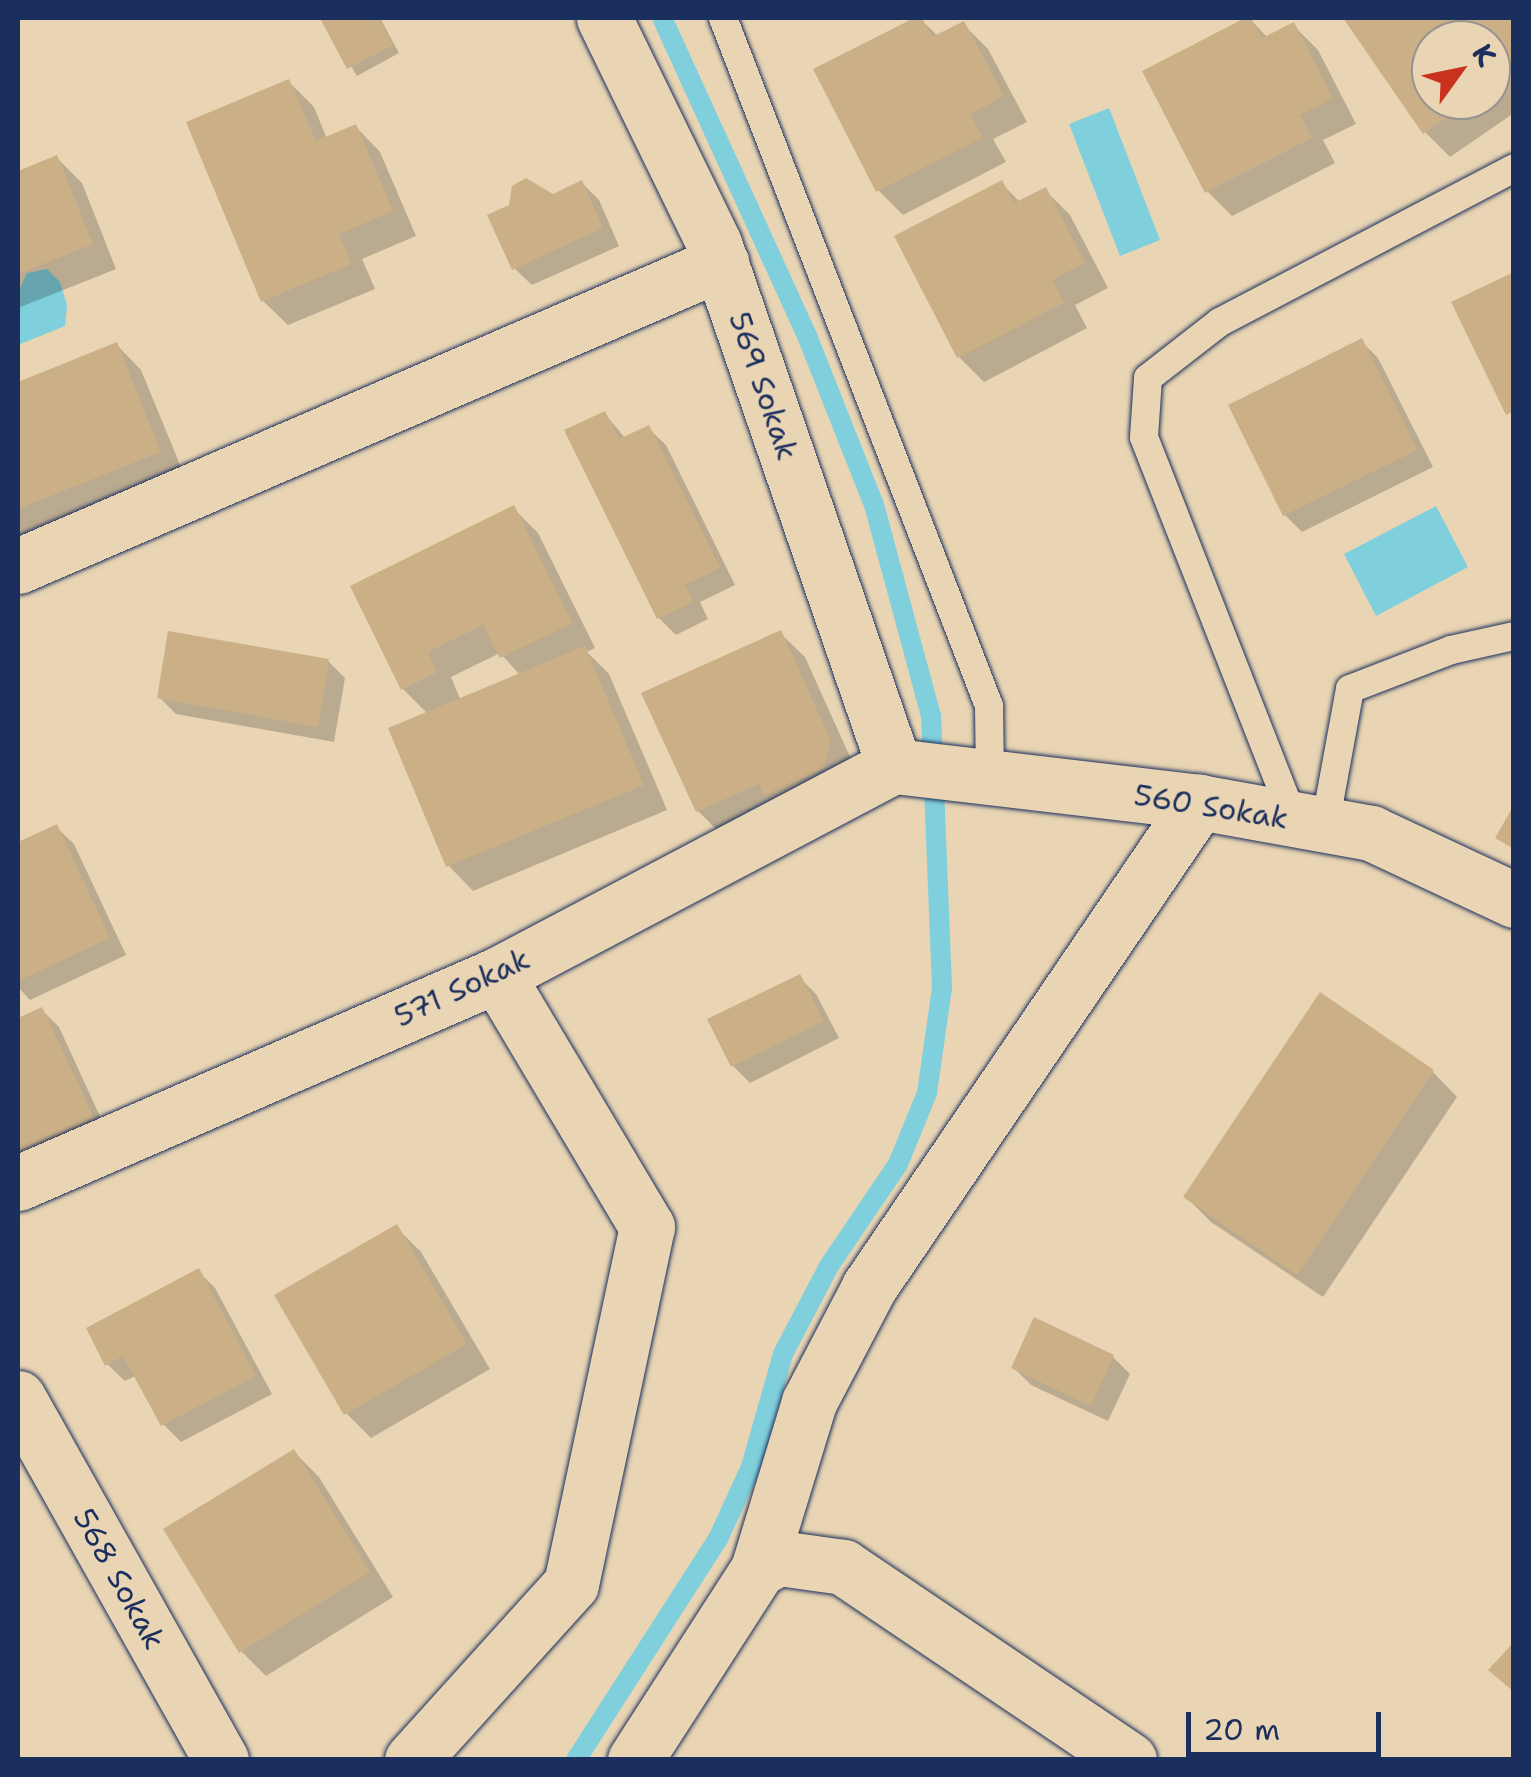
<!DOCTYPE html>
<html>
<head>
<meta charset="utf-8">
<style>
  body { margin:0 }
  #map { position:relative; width:1531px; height:1777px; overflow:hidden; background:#e9d5b3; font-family:"Shantell Sans",sans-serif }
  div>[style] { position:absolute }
  .water>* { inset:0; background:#80cfdc }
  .shadow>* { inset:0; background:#0003 }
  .stream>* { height:20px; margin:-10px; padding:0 10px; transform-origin:10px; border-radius:10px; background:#80cfdc }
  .building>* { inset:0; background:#cbb087 }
  .roads { filter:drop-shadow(0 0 2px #1b2f5e) drop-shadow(0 0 2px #1b2f5e) }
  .service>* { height:28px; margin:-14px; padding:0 14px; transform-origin:14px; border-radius:14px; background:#e9d5b3 }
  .minor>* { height:55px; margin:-27.5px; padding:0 27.5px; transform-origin:27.5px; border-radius:27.5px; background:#e9d5b3 }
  span { translate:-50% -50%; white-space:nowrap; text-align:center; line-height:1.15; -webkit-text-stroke:8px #e9d5b3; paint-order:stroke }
  .street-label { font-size:30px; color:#1b2f5e }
  .frame { position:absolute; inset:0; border:20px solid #1b2f5e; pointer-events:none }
  .north { position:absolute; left:1411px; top:20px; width:100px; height:100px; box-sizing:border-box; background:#e9d5b3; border:2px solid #979391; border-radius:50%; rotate:57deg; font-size:28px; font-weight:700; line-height:40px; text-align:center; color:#1b2f5e }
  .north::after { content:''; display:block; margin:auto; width:35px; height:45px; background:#c8321e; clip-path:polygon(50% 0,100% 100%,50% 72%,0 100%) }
  .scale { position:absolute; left:1186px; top:1712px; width:195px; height:45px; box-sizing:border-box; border:5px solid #1b2f5e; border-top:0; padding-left:12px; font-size:30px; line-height:35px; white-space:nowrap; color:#1b2f5e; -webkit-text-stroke:8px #e9d5b3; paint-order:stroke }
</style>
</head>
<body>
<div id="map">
  <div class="water">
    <i style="clip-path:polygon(1109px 108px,1160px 240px,1120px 256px,1069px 124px)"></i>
    <i style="clip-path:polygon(47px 269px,60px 282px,67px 305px,65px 326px,18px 345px,18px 293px,27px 273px)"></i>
    <i style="clip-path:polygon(1436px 506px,1468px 567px,1376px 616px,1344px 554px)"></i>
  </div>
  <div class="shadow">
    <i style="clip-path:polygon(323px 18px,380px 18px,399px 53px,357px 76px)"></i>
    <i style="clip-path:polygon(919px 18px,938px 36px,963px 24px,988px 49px,1027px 122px,993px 139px,1006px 162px,903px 215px,878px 190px,816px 70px)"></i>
    <i style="clip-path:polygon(1249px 18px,1268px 38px,1293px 25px,1318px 50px,1356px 124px,1323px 140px,1335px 163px,1232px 216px,1207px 191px)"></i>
    <i style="clip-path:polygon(evenodd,1346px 18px,1514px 18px,1514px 113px,1450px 157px,1425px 132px,1346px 18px,1431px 40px,1491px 40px,1491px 100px,1431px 100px,1431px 40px)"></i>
    <i style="clip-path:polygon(289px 82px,314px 107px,327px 139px,356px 127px,380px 152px,416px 236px,362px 259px,375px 289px,288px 325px,263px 301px)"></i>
    <i style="clip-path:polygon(57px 158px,82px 183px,116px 269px,18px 308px,18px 174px)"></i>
    <i style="clip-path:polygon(582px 183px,599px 200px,619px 246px,532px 285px,514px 268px,511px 207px,553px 197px)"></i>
    <i style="clip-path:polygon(1001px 183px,1021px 203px,1045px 190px,1070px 215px,1108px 288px,1075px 305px,1087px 328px,984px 382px,959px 357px)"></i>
    <i style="clip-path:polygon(1361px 341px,1378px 358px,1433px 467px,1302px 532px,1285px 515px)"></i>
    <i style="clip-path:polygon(117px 345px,141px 370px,185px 477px,18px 543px,18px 385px)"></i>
    <i style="clip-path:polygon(605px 414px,626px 439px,648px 428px,666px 445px,735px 585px,700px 602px,708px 619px,676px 635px,659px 618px)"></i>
    <i style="clip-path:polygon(evenodd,513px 508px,538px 533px,595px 648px,587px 652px,609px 674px,667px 810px,473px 891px,449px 866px,428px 714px,403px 689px,513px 508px,500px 653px,521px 676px,461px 701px,451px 677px,500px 653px)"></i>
    <i style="clip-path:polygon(780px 633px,805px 657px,855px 768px,723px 836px,698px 811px,644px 695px)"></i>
    <i style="clip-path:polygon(328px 661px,345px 678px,334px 742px,176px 714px,159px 697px)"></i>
    <i style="clip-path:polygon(56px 827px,74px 844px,126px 955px,30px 1000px,18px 987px,18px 845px)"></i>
    <i style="clip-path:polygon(799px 977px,816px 994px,839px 1038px,750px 1083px,733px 1066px)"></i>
    <i style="clip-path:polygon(42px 1010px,59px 1027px,110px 1138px,18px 1182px,18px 1021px)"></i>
    <i style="clip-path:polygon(1433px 1072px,1457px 1097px,1323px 1297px,1211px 1222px,1186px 1197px)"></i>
    <i style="clip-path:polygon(396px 1227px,421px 1252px,490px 1369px,371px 1438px,346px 1413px)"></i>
    <i style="clip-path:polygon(198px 1271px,215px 1288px,272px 1394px,181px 1442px,164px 1425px,137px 1375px,125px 1381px,107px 1364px)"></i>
    <i style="clip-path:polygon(1113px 1357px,1130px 1374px,1108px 1421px,1031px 1385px,1014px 1368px)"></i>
    <i style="clip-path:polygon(294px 1452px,319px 1477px,393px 1597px,266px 1676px,241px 1651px)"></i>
  </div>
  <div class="stream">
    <i style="left:576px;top:1760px;width:263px;rotate:-57.3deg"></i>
    <i style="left:718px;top:1539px;width:79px;rotate:-65.4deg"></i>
    <i style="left:751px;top:1467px;width:117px;rotate:-74.2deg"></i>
    <i style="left:783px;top:1354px;width:99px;rotate:-62.4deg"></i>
    <i style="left:829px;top:1266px;width:123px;rotate:-55.9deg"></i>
    <i style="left:898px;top:1164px;width:77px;rotate:-67.8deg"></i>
    <i style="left:927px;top:1093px;width:107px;rotate:-81.9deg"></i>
    <i style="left:942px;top:987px;width:271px;rotate:-92.3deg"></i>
    <i style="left:931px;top:716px;width:219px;rotate:-105.1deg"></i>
    <i style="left:874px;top:505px;width:180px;rotate:-111.6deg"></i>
    <i style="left:808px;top:338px;width:352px;rotate:-114.5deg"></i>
  </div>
  <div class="building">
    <i style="clip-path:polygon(320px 18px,378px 18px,393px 45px,347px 69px)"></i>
    <i style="clip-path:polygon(914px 18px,922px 18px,932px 37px,964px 21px,1004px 96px,970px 114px,983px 137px,876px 192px,813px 69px)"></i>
    <i style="clip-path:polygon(1245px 18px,1251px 18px,1262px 38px,1294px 22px,1333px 98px,1300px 115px,1312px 138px,1205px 193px,1142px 71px)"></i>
    <i style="clip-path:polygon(1343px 18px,1514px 18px,1514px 71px,1491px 87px,1491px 40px,1431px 40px,1431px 100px,1472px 100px,1423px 134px)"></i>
    <i style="clip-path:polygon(289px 79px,316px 141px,356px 124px,393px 211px,339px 234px,351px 264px,261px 302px,186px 122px)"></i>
    <i style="clip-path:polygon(57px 155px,93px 244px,18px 274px,18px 171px)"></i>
    <i style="clip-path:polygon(526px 178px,553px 194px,582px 180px,603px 228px,512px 270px,487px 215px,509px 205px,512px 186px)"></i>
    <i style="clip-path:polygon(1002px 180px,1014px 203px,1046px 187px,1085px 263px,1052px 280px,1064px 303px,957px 358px,894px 236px)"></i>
    <i style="clip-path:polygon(1514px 272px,1514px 411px,1506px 415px,1451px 302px)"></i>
    <i style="clip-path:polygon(1362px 338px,1417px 450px,1283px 516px,1228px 405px)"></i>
    <i style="clip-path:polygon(117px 342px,161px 452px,18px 509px,18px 382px)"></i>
    <i style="clip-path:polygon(605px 411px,619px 439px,649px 425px,720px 568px,685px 585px,693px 602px,657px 619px,564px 430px)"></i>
    <i style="clip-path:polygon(514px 505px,572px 623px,500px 658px,483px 625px,428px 652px,437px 672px,401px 690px,350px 586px)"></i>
    <i style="clip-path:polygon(781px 630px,831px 741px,823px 768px,764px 796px,759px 784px,696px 812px,641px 693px)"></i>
    <i style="clip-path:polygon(168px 631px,329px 659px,318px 727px,157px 698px)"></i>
    <i style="clip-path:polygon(585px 646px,644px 785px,446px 867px,388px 728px)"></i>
    <i style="clip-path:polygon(1514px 805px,1514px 849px,1495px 838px)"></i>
    <i style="clip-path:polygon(57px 824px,110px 938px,18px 981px,18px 842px)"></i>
    <i style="clip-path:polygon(800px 974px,824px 1021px,731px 1067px,707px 1019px)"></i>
    <i style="clip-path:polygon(1320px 992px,1434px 1070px,1297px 1275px,1183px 1197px)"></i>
    <i style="clip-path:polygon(42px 1007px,95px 1120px,18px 1157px,18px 1018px)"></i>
    <i style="clip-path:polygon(397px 1224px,467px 1344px,344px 1415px,274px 1295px)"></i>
    <i style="clip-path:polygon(199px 1268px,256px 1376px,161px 1426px,123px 1356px,105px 1366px,86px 1328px)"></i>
    <i style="clip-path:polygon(1034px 1317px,1114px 1355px,1091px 1406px,1011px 1368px)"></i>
    <i style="clip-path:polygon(294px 1449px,370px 1572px,239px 1653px,163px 1529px)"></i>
    <i style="clip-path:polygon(1514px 1642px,1514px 1692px,1488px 1670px)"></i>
  </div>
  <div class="roads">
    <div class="service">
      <i style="left:723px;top:18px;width:738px;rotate:68.86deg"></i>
      <i style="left:989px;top:706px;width:72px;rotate:89.2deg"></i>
      <i style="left:1294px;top:820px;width:411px;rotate:-111.4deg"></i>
      <i style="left:1144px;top:437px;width:59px;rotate:-86.1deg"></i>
      <i style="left:1148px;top:378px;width:91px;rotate:-37.9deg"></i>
      <i style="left:1220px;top:322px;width:332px;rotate:-27.6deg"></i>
      <i style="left:1325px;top:825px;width:138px;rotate:-79.6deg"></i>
      <i style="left:1350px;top:689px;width:108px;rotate:-21.1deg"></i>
      <i style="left:1451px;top:650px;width:65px;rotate:-12.5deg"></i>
    </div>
    <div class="minor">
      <i style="left:604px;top:18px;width:251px;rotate:64deg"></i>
      <i style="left:714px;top:244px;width:552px;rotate:70.97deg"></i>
      <i style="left:18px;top:566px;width:766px;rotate:-23.32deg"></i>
      <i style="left:894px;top:766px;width:307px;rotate:6.7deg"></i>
      <i style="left:1199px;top:802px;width:175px;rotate:10.2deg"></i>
      <i style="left:1371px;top:833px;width:158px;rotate:25.1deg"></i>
      <i style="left:18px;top:1183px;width:522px;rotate:-23.47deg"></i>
      <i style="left:497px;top:975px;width:449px;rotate:-27.8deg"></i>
      <i style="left:18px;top:1398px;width:415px;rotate:60.7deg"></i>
      <i style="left:758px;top:1569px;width:24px;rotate:-28deg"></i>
      <i style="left:779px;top:1558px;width:65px;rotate:8deg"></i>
      <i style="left:843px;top:1567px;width:345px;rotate:34deg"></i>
      <i style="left:412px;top:1760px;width:237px;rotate:-47.9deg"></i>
      <i style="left:571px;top:1584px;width:365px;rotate:-78deg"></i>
      <i style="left:647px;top:1227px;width:293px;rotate:-120.8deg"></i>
      <i style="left:635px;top:1760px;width:227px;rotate:-57.2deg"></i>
      <i style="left:758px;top:1569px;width:175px;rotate:-73deg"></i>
      <i style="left:809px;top:1402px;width:130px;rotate:-62.4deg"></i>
      <i style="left:869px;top:1287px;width:587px;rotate:-55.77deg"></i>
    </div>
  </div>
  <div class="street-label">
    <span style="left:763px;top:386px;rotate:71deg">569 Sokak</span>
    <span style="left:1211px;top:807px;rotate:9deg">560 Sokak</span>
    <span style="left:462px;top:988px;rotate:-25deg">571 Sokak</span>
    <span style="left:119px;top:1579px;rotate:61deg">568 Sokak</span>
  </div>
  <div class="frame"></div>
  <div class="north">K</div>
  <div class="scale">20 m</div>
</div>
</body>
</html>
